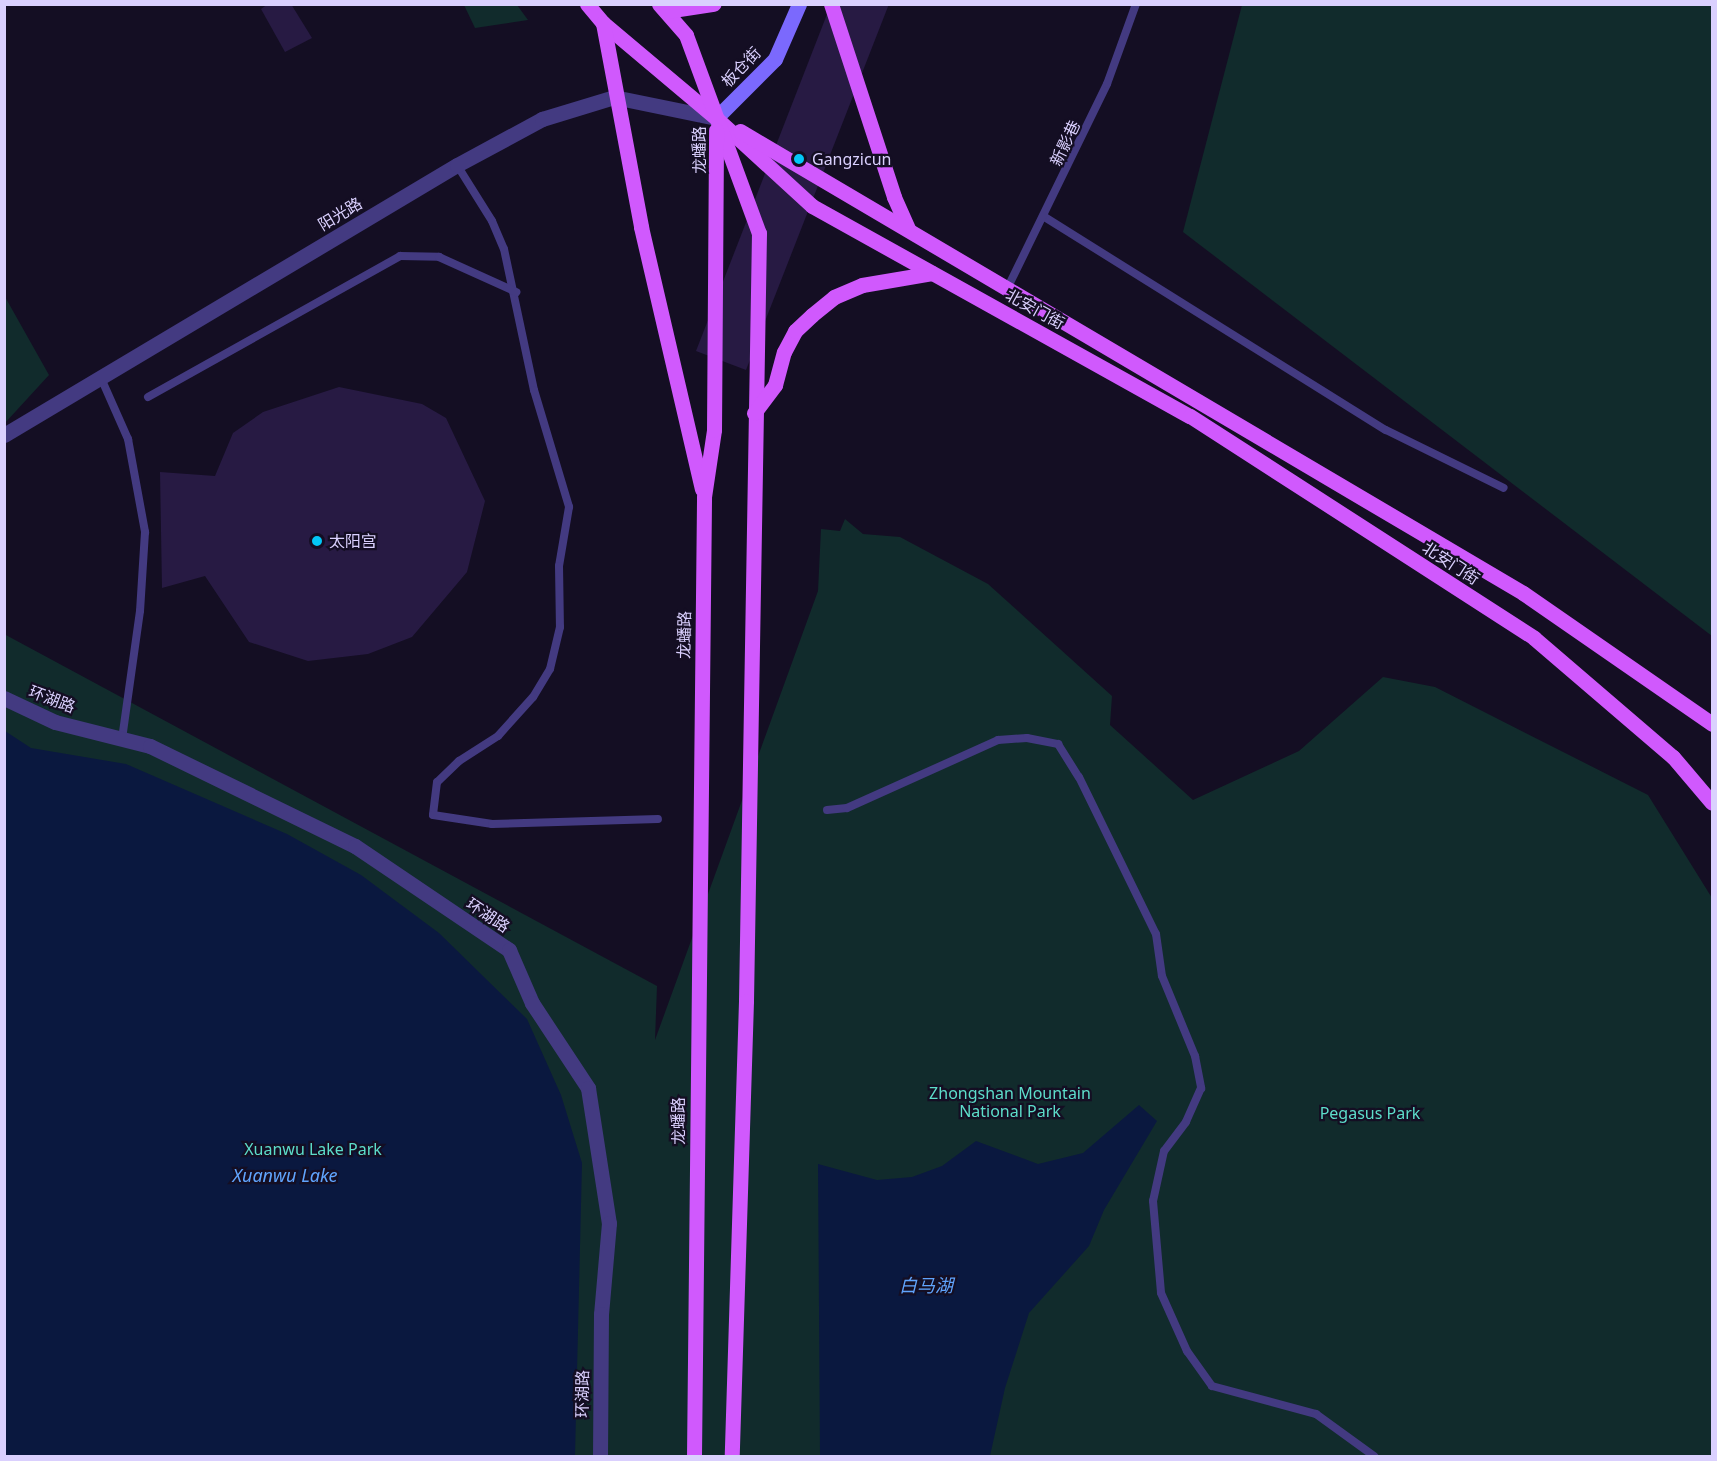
<!DOCTYPE html>
<html>
<head>
<meta charset="utf-8">
<style>
  body { margin:0 }
  #map { position:relative; width:1717px; height:1461px; overflow:hidden; background:#140e23; font-family:"Noto Sans","Noto Sans SC",sans-serif }
  div>[style] { position:absolute }
  .green>* { inset:0; background:#112b2c }
  .water>* { inset:0; background:#0a183f }
  .building>* { inset:0; background:#271a43 }
  .lane>* { height:8px; margin:-4px; padding:0 4px; transform-origin:4px; border-radius:4px; background:#433a81 }
  .street>* { height:15px; margin:-7.5px; padding:0 7.5px; transform-origin:7.5px; border-radius:7.5px; background:#433a81 }
  .secondary>* { height:15px; margin:-7.5px; padding:0 7.5px; transform-origin:7.5px; border-radius:7.5px; background:#7b69fd }
  .primary>* { height:15px; margin:-7.5px; padding:0 7.5px; transform-origin:7.5px; border-radius:7.5px; background:#d059fd }
  .dots>* { width:16px; height:16px; translate:-50% -50%; box-sizing:border-box; border:3px solid #140e23; border-radius:50% }
  span { translate:-50% -50%; white-space:nowrap; text-align:center; line-height:1.15; -webkit-text-stroke:4.5px #140e23; paint-order:stroke }
  .street-label { font-size:16px; color:#dad0fe }
  .poi-label { font-size:16px; color:#dad0fe }
  .left { translate:0 -50%; text-align:left }
  .park-label { font-size:16px; color:#5dddca }
  .water-label { font-size:18px; color:#60a4fd; font-style:italic }
  .frame { position:absolute; inset:0; border:6px solid #dad0fe; pointer-events:none }
</style>
</head>
<body>
<div id="map">
  <div class="green">
    <i style="clip-path:polygon(464px 5px,517px 5px,528px 20px,475px 28px)"></i>
    <i style="clip-path:polygon(1242px 5px,1712px 5px,1712px 636px,1183px 232px)"></i>
    <i style="clip-path:polygon(4px 295px,49px 375px,5px 423px,4px 423px)"></i>
    <i style="clip-path:polygon(845px 519px,863px 534px,900px 537px,988px 584px,1112px 696px,1110px 725px,1193px 800px,1299px 751px,1383px 677px,1435px 687px,1648px 795px,1712px 898px,1712px 1456px,5px 1456px,4px 634px,657px 986px,655px 1040px,818px 591px,821px 529px,840px 531px)"></i>
  </div>
  <div class="water">
    <i style="clip-path:polygon(5px 731px,31px 748px,126px 764px,287px 834px,361px 875px,439px 933px,527px 1019px,561px 1095px,582px 1163px,575px 1456px,5px 1456px)"></i>
    <i style="clip-path:polygon(1139px 1105px,1157px 1121px,1104px 1210px,1089px 1246px,1029px 1313px,1005px 1388px,990px 1456px,820px 1456px,818px 1164px,877px 1180px,912px 1177px,942px 1166px,976px 1141px,1038px 1164px,1083px 1153px)"></i>
  </div>
  <div class="building">
    <i style="clip-path:polygon(268px 4px,291px 4px,312px 38px,285px 52px,261px 9px)"></i>
    <i style="clip-path:polygon(831px 4px,889px 4px,746px 370px,696px 351px)"></i>
    <i style="clip-path:polygon(339px 387px,422px 404px,446px 418px,485px 501px,467px 572px,412px 637px,368px 654px,308px 661px,249px 642px,205px 576px,162px 588px,160px 472px,215px 476px,233px 433px,263px 412px)"></i>
  </div>
  <div class="lane">
    <i style="left:457px;top:165px;width:66px;rotate:58deg"></i>
    <i style="left:492px;top:221px;width:30px;rotate:67deg"></i>
    <i style="left:504px;top:249px;width:144px;rotate:78deg"></i>
    <i style="left:534px;top:390px;width:122px;rotate:73.3deg"></i>
    <i style="left:569px;top:507px;width:60px;rotate:99.6deg"></i>
    <i style="left:559px;top:566px;width:61px;rotate:89.1deg"></i>
    <i style="left:560px;top:627px;width:43px;rotate:103.4deg"></i>
    <i style="left:550px;top:669px;width:33px;rotate:121deg"></i>
    <i style="left:533px;top:697px;width:52px;rotate:131.9deg"></i>
    <i style="left:498px;top:736px;width:46px;rotate:147.3deg"></i>
    <i style="left:459px;top:761px;width:30px;rotate:136deg"></i>
    <i style="left:437px;top:782px;width:33px;rotate:97deg"></i>
    <i style="left:433px;top:815px;width:60px;rotate:8.7deg"></i>
    <i style="left:492px;top:824px;width:166px;rotate:-1.7deg"></i>
    <i style="left:1043px;top:216px;width:404px;rotate:32deg"></i>
    <i style="left:1386px;top:430px;width:131px;rotate:26.2deg"></i>
    <i style="left:1008px;top:287px;width:226px;rotate:-64deg"></i>
    <i style="left:1107px;top:84px;width:85px;rotate:-70.1deg"></i>
    <i style="left:101px;top:378px;width:67px;rotate:66.1deg"></i>
    <i style="left:128px;top:439px;width:95px;rotate:79.6deg"></i>
    <i style="left:145px;top:532px;width:79px;rotate:93.6deg"></i>
    <i style="left:140px;top:611px;width:129px;rotate:98deg"></i>
    <i style="left:148px;top:397px;width:289px;rotate:-29.2deg"></i>
    <i style="left:400px;top:256px;width:39px;rotate:1deg"></i>
    <i style="left:439px;top:257px;width:85px;rotate:24.4deg"></i>
    <i style="left:827px;top:810px;width:20px;rotate:-6deg"></i>
    <i style="left:847px;top:808px;width:166px;rotate:-24.2deg"></i>
    <i style="left:998px;top:740px;width:29px;rotate:-4deg"></i>
    <i style="left:1027px;top:738px;width:32px;rotate:11deg"></i>
    <i style="left:1058px;top:744px;width:39px;rotate:58deg"></i>
    <i style="left:1079px;top:777px;width:175px;rotate:63.9deg"></i>
    <i style="left:1156px;top:934px;width:42px;rotate:81.9deg"></i>
    <i style="left:1162px;top:976px;width:87px;rotate:67.6deg"></i>
    <i style="left:1195px;top:1056px;width:33px;rotate:79deg"></i>
    <i style="left:1201px;top:1088px;width:37px;rotate:114deg"></i>
    <i style="left:1186px;top:1122px;width:36px;rotate:127deg"></i>
    <i style="left:1164px;top:1151px;width:51px;rotate:102.4deg"></i>
    <i style="left:1153px;top:1201px;width:92px;rotate:85deg"></i>
    <i style="left:1161px;top:1293px;width:64px;rotate:65.9deg"></i>
    <i style="left:1187px;top:1351px;width:43px;rotate:54.5deg"></i>
    <i style="left:1212px;top:1386px;width:108px;rotate:15.1deg"></i>
    <i style="left:1316px;top:1414px;width:72px;rotate:35.9deg"></i>
  </div>
  <div class="street">
    <i style="left:4px;top:435px;width:527px;rotate:-30.8deg"></i>
    <i style="left:457px;top:165px;width:97px;rotate:-28.4deg"></i>
    <i style="left:542px;top:119px;width:75px;rotate:-17deg"></i>
    <i style="left:614px;top:97px;width:104px;rotate:11.6deg"></i>
    <i style="left:4px;top:698px;width:56px;rotate:25.2deg"></i>
    <i style="left:55px;top:722px;width:98px;rotate:14.2deg"></i>
    <i style="left:150px;top:746px;width:228px;rotate:26deg"></i>
    <i style="left:355px;top:846px;width:186px;rotate:34deg"></i>
    <i style="left:509px;top:950px;width:58px;rotate:66.5deg"></i>
    <i style="left:532px;top:1003px;width:102px;rotate:56.6deg"></i>
    <i style="left:588px;top:1088px;width:137px;rotate:81.2deg"></i>
    <i style="left:609px;top:1223px;width:91px;rotate:95deg"></i>
    <i style="left:601px;top:1314px;width:142px;rotate:90.4deg"></i>
  </div>
  <div class="secondary">
    <i style="left:716px;top:118px;width:83px;rotate:-45deg"></i>
    <i style="left:775px;top:59px;width:60px;rotate:-66.4deg"></i>
  </div>
  <div class="primary">
    <i style="left:587px;top:4px;width:25px;rotate:50deg"></i>
    <i style="left:603px;top:23px;width:148px;rotate:40.1deg"></i>
    <i style="left:716px;top:118px;width:130px;rotate:42.5deg"></i>
    <i style="left:812px;top:206px;width:432px;rotate:29.1deg"></i>
    <i style="left:1190px;top:416px;width:409px;rotate:32.8deg"></i>
    <i style="left:1534px;top:638px;width:183px;rotate:40.6deg"></i>
    <i style="left:1673px;top:757px;width:60px;rotate:49.7deg"></i>
    <i style="left:659px;top:4px;width:41px;rotate:48.9deg"></i>
    <i style="left:686px;top:35px;width:211px;rotate:69.8deg"></i>
    <i style="left:759px;top:233px;width:768px;rotate:90.97deg"></i>
    <i style="left:746px;top:1001px;width:455px;rotate:91.8deg"></i>
    <i style="left:831px;top:4px;width:203px;rotate:71.9deg"></i>
    <i style="left:894px;top:197px;width:35px;rotate:66deg"></i>
    <i style="left:666px;top:11px;width:48px;rotate:-8.5deg"></i>
    <i style="left:603px;top:23px;width:208px;rotate:79.4deg"></i>
    <i style="left:641px;top:227px;width:269px;rotate:76.9deg"></i>
    <i style="left:740px;top:131px;width:909px;rotate:30.54deg"></i>
    <i style="left:1523px;top:593px;width:230px;rotate:34.7deg"></i>
    <i style="left:754px;top:413px;width:35px;rotate:-53deg"></i>
    <i style="left:775px;top:385px;width:34px;rotate:-75deg"></i>
    <i style="left:784px;top:352px;width:24px;rotate:-62deg"></i>
    <i style="left:795px;top:331px;width:23px;rotate:-43deg"></i>
    <i style="left:812px;top:315px;width:28px;rotate:-39deg"></i>
    <i style="left:834px;top:297px;width:30px;rotate:-23deg"></i>
    <i style="left:862px;top:285px;width:71px;rotate:-9.7deg"></i>
    <i style="left:694px;top:1456px;width:959px;rotate:-89.4deg"></i>
    <i style="left:704px;top:497px;width:68px;rotate:-81.5deg"></i>
    <i style="left:714px;top:430px;width:300px;rotate:-89.6deg"></i>
  </div>
  <div class="dots">
    <i style="left:799px;top:159px;background:#03c7f7"></i>
    <i style="left:317px;top:541px;background:#03c7f7"></i>
  </div>
  <div class="street-label">
    <span style="left:741px;top:67px;rotate:-46deg">板仓街</span>
    <span style="left:1065px;top:143px;rotate:-65deg">新影巷</span>
    <span style="left:699px;top:150px;rotate:-90deg">龙蟠路</span>
    <span style="left:340px;top:214px;rotate:-31deg">阳光路</span>
    <span style="left:1035px;top:309px;rotate:29deg">北安门街</span>
    <span style="left:1451px;top:563px;rotate:33deg">北安门街</span>
    <span style="left:684px;top:635px;rotate:-89deg">龙蟠路</span>
    <span style="left:52px;top:699px;rotate:21deg">环湖路</span>
    <span style="left:488px;top:915px;rotate:34deg">环湖路</span>
    <span style="left:678px;top:1121px;rotate:-90deg">龙蟠路</span>
    <span style="left:582px;top:1394px;rotate:-89deg">环湖路</span>
  </div>
  <div class="poi-label">
    <span class="left" style="left:812px;top:159px">Gangzicun</span>
    <span class="left" style="left:329px;top:541px">太阳宫</span>
  </div>
  <div class="park-label">
    <span style="left:1010px;top:1102px">Zhongshan Mountain<br>National Park</span>
    <span style="left:1370px;top:1113px">Pegasus Park</span>
    <span style="left:313px;top:1149px">Xuanwu Lake Park</span>
  </div>
  <div class="water-label">
    <span style="left:285px;top:1175px">Xuanwu Lake</span>
    <span style="left:926px;top:1285px">白马湖</span>
  </div>
  <div class="frame"></div>
</div>
</body>
</html>
